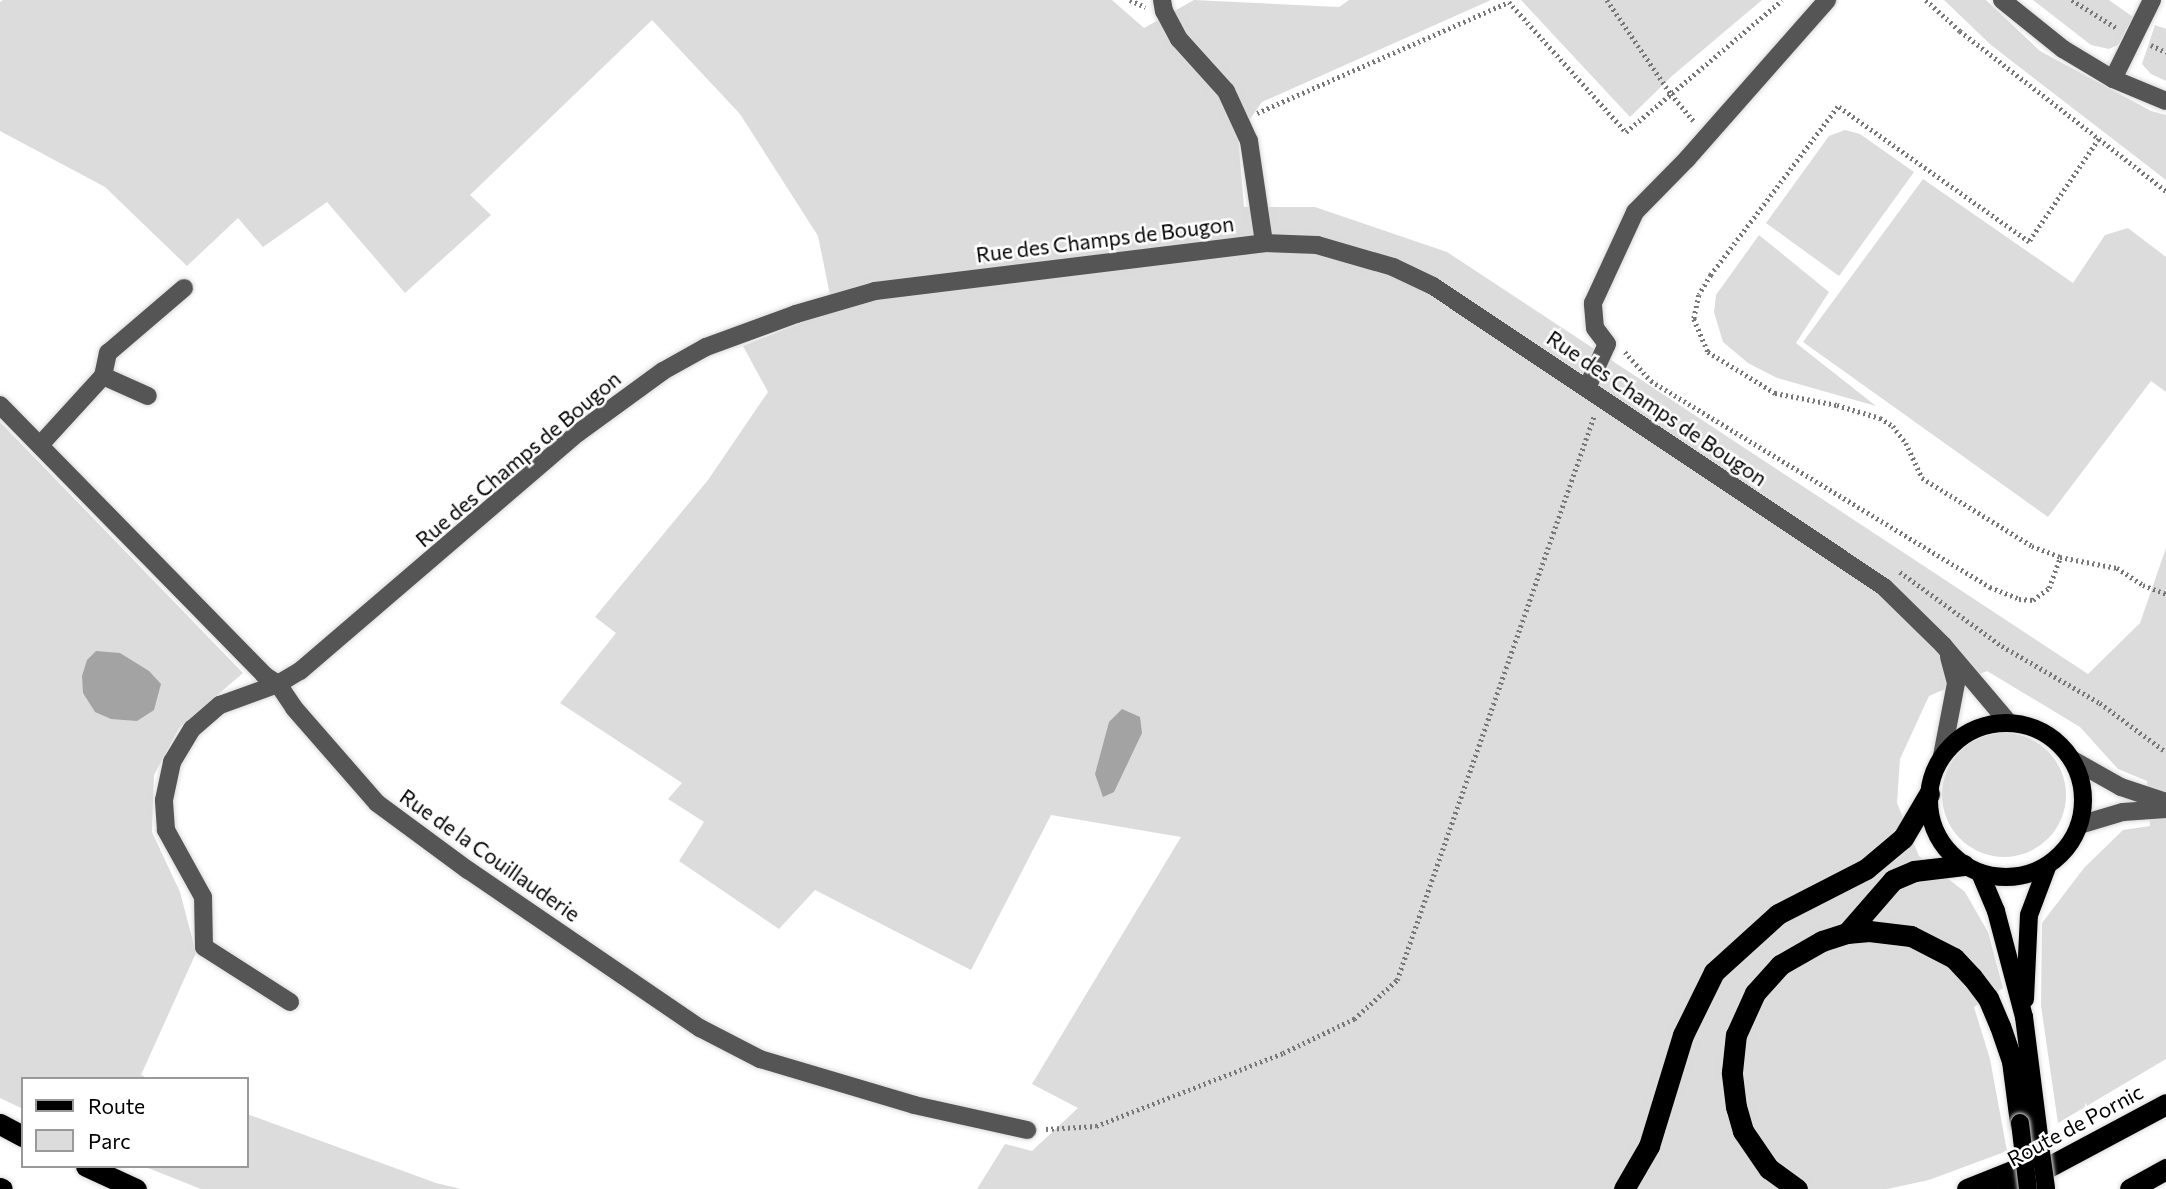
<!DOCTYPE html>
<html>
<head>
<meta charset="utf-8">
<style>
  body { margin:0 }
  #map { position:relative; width:2166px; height:1189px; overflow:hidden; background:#fff; font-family:Commissioner,sans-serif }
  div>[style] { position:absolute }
  .green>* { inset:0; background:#dcdcdc }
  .round { border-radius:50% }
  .water>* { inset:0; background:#a3a3a3 }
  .path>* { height:4.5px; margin-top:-2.25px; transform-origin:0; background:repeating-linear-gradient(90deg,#777 0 2px,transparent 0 5.5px) }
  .roads { filter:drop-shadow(0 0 2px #dbdbdb) drop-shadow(0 0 2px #dbdbdb) }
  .minor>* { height:18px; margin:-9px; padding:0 9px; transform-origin:9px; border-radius:9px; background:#555 }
  .major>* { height:18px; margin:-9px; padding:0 9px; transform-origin:9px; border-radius:9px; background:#000 }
  .major>.ring { margin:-9px; padding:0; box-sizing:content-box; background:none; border:18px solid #000; border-radius:50% }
  .highway>* { height:21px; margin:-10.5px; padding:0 10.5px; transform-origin:10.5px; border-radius:10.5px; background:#000 }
  .bridges { filter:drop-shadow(0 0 2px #dbdbdb) drop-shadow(0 0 2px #dbdbdb) }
  .major-bridge>* { height:18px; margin:-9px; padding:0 9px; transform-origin:9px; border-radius:9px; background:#000 }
  span { translate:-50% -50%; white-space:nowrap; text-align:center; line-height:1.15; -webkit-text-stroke:5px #fff; paint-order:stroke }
  .street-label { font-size:21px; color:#000 }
  .legend { position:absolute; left:21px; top:1077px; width:228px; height:91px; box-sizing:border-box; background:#fff; border:2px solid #999; margin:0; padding:9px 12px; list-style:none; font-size:21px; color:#000 }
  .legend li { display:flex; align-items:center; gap:14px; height:35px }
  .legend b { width:35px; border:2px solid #999 }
</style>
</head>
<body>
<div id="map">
  <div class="green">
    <i style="clip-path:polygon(3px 0,1112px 0,1144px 28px,1194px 0,1339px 7px,1349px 0,1491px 0,1262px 102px,1238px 136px,1244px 207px,1315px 207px,1447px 252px,2088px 674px,2140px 623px,2166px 548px,2166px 1059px,2058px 1123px,2041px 1006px,2042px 923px,2084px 868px,2123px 830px,2150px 826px,2147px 781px,2118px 769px,2080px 727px,1987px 671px,1929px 696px,1900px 759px,1897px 803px,1919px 856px,1965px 892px,1988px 932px,2003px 988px,1974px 1007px,1990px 1059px,2007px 1151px,1929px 1180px,1887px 1189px,977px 1189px,1005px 1144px,1032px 1151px,1078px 1108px,1032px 1084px,1181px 837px,1051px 815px,971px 970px,815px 890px,779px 929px,679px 861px,704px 822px,668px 799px,682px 783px,560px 703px,616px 633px,595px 617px,708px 480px,768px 392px,743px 346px,833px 310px,818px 236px,740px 114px,652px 20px,470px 195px,491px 215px,405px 293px,327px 202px,263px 247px,238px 218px,187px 266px,105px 187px,0 131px,0 2px)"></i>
    <i style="clip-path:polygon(1521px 0,1762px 0,1672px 76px,1630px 117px)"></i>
    <i style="clip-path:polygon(1944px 0,1986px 0,2040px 51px,2151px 111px,2166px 115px,2166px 180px,1991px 45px)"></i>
    <i style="clip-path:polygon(2033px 0,2109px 0,2133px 17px,2118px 45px,2109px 49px,2091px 45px)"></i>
    <i style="clip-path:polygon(2155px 25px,2166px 29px,2166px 81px,2151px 74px,2142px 64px)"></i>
    <i style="clip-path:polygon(1845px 130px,1860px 134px,1914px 172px,1839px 276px,1766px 223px,1829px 136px)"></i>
    <i style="clip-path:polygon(1923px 179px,2073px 283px,2105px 235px,2128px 228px,2166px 257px,2166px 392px,2151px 381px,2048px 517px,1803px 342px)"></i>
    <i style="clip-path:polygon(1759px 235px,1829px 292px,1796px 343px,1876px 406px,1777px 378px,1748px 363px,1723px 342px,1714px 312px,1716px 295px)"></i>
    <i style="clip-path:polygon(0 422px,243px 673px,179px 728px,154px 775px,152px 832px,180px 892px,196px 953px,141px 1075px,149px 1079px,23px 1079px,23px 1109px,0 1098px)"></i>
    <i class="round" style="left:1942px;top:733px;width:124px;height:124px"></i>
    <i style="clip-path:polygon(247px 1114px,436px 1183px,461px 1189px,201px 1189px,143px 1166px,247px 1166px)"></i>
  </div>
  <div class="water">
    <i style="clip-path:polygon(96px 651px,120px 653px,149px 671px,161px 684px,154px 710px,137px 721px,111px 719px,95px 712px,83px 693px,82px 676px,87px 660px)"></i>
    <i style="clip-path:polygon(1122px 709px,1140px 717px,1142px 733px,1114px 792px,1103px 797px,1095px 774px,1109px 722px)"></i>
  </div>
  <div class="path">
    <i style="left:1130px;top:0;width:17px;rotate:24deg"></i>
    <i style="left:1607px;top:0;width:114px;rotate:55.8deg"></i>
    <i style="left:1671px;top:94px;width:35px;rotate:50deg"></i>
    <i style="left:1926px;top:0;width:46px;rotate:42.4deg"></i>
    <i style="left:1960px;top:31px;width:261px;rotate:37.8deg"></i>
    <i style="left:2072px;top:0;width:54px;rotate:32.2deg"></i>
    <i style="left:2151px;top:45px;width:17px;rotate:25deg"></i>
    <i style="left:1257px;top:113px;width:275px;rotate:-23.8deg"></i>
    <i style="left:1509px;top:2px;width:175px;rotate:48deg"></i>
    <i style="left:1626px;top:132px;width:204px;rotate:-40.2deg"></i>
    <i style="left:2099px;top:139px;width:125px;rotate:124.2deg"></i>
    <i style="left:2029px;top:242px;width:234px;rotate:-144.7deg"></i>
    <i style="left:1838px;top:107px;width:211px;rotate:127.1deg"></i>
    <i style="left:1711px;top:275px;width:23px;rotate:121deg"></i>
    <i style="left:1699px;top:295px;width:25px;rotate:102deg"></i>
    <i style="left:1694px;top:319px;width:36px;rotate:67deg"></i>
    <i style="left:1708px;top:352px;width:79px;rotate:31.5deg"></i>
    <i style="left:1775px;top:393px;width:63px;rotate:11deg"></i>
    <i style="left:1837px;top:405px;width:45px;rotate:16.8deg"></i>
    <i style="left:1880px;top:418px;width:15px;rotate:32deg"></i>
    <i style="left:1893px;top:426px;width:21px;rotate:53deg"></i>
    <i style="left:1906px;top:443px;width:38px;rotate:65deg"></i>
    <i style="left:1922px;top:478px;width:129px;rotate:31.7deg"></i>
    <i style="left:2032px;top:546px;width:30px;rotate:21deg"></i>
    <i style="left:2060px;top:557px;width:58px;rotate:10.9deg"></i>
    <i style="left:2117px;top:568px;width:31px;rotate:33deg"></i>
    <i style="left:2143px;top:585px;width:25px;rotate:21deg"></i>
    <i style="left:1625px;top:352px;width:39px;rotate:48deg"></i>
    <i style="left:1651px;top:381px;width:397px;rotate:31.3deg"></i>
    <i style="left:1990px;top:587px;width:31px;rotate:22deg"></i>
    <i style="left:2019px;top:599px;width:14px;rotate:4deg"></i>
    <i style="left:2033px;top:600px;width:20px;rotate:-37deg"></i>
    <i style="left:2049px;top:588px;width:33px;rotate:-70deg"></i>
    <i style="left:1900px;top:572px;width:126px;rotate:36deg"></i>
    <i style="left:2002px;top:646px;width:113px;rotate:30.2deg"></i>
    <i style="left:2100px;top:703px;width:82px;rotate:36.6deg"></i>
    <i style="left:1046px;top:1129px;width:50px;rotate:-3.4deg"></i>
    <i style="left:1096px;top:1126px;width:201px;rotate:-21.3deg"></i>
    <i style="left:1283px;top:1053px;width:79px;rotate:-25.6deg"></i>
    <i style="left:1354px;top:1019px;width:58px;rotate:-42.2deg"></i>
    <i style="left:1397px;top:980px;width:597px;rotate:-70.75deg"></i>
  </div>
  <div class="roads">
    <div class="minor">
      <i style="left:1162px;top:0;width:11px;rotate:80deg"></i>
      <i style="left:1164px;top:11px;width:32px;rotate:62deg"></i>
      <i style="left:1179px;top:39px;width:70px;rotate:47.9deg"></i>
      <i style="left:1226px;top:91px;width:55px;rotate:65.3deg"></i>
      <i style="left:1249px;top:141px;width:103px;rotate:81.6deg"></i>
      <i style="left:2002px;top:0;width:78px;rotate:38.8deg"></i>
      <i style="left:2063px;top:49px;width:58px;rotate:31deg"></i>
      <i style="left:2113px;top:79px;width:57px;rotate:22.5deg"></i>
      <i style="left:2113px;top:79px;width:88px;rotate:-63.7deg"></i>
      <i style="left:103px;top:376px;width:49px;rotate:24deg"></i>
      <i style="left:1587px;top:388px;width:48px;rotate:-65.6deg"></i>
      <i style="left:1607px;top:344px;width:20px;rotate:-127deg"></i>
      <i style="left:1595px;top:328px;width:25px;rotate:-95deg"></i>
      <i style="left:1593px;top:303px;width:100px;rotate:-65.2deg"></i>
      <i style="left:1635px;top:212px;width:74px;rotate:-45.5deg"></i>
      <i style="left:1687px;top:159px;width:212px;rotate:-48.6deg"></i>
      <i style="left:0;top:405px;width:378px;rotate:45.6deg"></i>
      <i style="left:264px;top:675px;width:17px;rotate:33deg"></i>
      <i style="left:278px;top:684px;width:29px;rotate:56deg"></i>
      <i style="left:294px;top:708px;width:126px;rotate:48.9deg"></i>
      <i style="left:377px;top:803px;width:113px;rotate:36.4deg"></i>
      <i style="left:468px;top:870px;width:281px;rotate:34.3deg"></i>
      <i style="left:700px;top:1028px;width:68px;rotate:27.3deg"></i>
      <i style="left:760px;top:1059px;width:161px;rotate:16.6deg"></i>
      <i style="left:914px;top:1105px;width:116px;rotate:12.5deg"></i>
      <i style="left:40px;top:445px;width:93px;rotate:-47.6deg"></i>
      <i style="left:103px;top:376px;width:24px;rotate:-78deg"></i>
      <i style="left:108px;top:353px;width:100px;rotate:-40.5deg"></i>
      <i style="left:1942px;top:756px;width:74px;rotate:-79.1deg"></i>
      <i style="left:1956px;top:683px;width:27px;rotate:-105deg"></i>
      <i style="left:2073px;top:760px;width:55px;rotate:29.4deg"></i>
      <i style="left:2121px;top:787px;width:47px;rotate:18.4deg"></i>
      <i style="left:2079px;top:825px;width:46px;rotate:-16.5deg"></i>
      <i style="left:2123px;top:812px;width:43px;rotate:-4deg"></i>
      <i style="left:290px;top:1002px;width:102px;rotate:-147.4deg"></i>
      <i style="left:204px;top:947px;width:50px;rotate:-91.1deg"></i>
      <i style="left:203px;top:897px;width:77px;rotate:-118.9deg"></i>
      <i style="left:166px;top:830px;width:30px;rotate:-94deg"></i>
      <i style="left:164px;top:800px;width:39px;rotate:-78deg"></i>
      <i style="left:172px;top:762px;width:39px;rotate:-59deg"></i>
      <i style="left:192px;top:729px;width:37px;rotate:-41deg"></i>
      <i style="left:220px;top:705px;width:62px;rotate:-19.9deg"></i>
      <i style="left:278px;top:684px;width:26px;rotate:-31deg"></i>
      <i style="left:300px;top:671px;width:366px;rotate:-40.6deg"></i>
      <i style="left:578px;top:433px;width:105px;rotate:-36.1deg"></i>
      <i style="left:663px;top:371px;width:49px;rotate:-29.2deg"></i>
      <i style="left:706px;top:347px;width:96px;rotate:-20.1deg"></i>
      <i style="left:796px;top:314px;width:82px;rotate:-16.2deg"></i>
      <i style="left:875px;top:291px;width:392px;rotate:-7deg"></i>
      <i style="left:1264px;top:243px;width:53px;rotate:2.2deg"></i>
      <i style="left:1317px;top:245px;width:79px;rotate:16.1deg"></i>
      <i style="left:1393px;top:267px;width:44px;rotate:25.4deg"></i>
      <i style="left:1433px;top:286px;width:542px;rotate:33.72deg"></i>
      <i style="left:1884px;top:587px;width:83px;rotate:44.5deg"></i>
      <i style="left:1943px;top:645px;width:101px;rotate:49.8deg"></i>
    </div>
    <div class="major">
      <i class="ring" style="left:1929px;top:723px;width:136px;height:136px"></i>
      <i style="left:1980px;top:873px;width:41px;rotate:67.2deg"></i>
      <i style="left:1996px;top:911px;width:110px;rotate:75.2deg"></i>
      <i style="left:2024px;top:1017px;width:136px;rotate:82.8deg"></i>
      <i style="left:2025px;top:999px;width:84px;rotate:-87.3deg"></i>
      <i style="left:2029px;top:915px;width:51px;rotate:-69.4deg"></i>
    </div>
    <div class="highway">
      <i style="left:1847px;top:933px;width:70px;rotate:-49deg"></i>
      <i style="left:1893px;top:880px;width:23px;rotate:-23deg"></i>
      <i style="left:1914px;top:871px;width:50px;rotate:-6.8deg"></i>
      <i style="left:0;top:1124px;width:26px;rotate:28deg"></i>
      <i style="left:86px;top:1166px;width:55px;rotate:24.7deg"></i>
      <i style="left:0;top:1188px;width:2px;rotate:27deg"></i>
      <i style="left:1624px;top:1189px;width:50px;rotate:-59.8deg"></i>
      <i style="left:1649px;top:1146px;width:116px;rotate:-73deg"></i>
      <i style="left:1683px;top:1035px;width:70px;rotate:-63.8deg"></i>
      <i style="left:1714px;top:972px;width:86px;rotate:-42.2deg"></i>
      <i style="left:1778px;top:914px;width:99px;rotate:-27.1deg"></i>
      <i style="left:1866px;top:869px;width:48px;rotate:-40deg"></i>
      <i style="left:1903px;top:838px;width:51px;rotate:-59.4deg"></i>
      <i style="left:1797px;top:1189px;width:34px;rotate:-144deg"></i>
      <i style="left:1769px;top:1169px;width:46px;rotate:-124.4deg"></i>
      <i style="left:1743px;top:1131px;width:25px;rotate:-106deg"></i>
      <i style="left:1736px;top:1107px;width:35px;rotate:-97deg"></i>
      <i style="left:1732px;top:1072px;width:37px;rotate:-84deg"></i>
      <i style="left:1736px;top:1035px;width:46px;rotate:-65.7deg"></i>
      <i style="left:1755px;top:993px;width:38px;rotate:-48deg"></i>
      <i style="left:1780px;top:965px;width:48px;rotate:-29.7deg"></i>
      <i style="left:1822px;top:941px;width:26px;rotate:-18deg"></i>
      <i style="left:1847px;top:933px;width:22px;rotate:-5deg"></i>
      <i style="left:1869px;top:931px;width:42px;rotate:6.8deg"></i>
      <i style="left:1911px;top:936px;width:48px;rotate:27.1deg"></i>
      <i style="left:1954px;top:958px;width:26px;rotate:47deg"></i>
      <i style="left:1972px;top:977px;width:26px;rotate:53deg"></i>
      <i style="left:1988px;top:998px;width:30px;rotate:67deg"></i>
      <i style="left:2000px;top:1026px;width:37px;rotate:71deg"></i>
      <i style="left:2012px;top:1061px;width:63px;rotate:82.6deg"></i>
      <i style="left:1967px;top:1189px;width:70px;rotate:-21.8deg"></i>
      <i style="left:2007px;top:1189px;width:180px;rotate:-28.1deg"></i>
      <i style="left:2130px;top:1189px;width:41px;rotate:-29.1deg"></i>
    </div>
  </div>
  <div class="bridges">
    <div class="major-bridge">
      <i style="left:2020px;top:1123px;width:66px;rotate:83.1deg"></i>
      <i style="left:2041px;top:1152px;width:37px;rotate:82deg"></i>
    </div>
  </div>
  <div class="street-label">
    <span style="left:1105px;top:239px;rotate:-7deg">Rue des Champs de Bougon</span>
    <span style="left:1657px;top:408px;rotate:34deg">Rue des Champs de Bougon</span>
    <span style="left:518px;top:459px;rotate:-40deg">Rue des Champs de Bougon</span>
    <span style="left:490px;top:855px;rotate:35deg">Rue de la Couillauderie</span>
    <span style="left:2075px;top:1125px;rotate:-28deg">Route de Pornic</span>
  </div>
  <ul class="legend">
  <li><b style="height:9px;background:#000"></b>Route</li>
  <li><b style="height:19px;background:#dcdcdc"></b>Parc</li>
  </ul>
</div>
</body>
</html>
